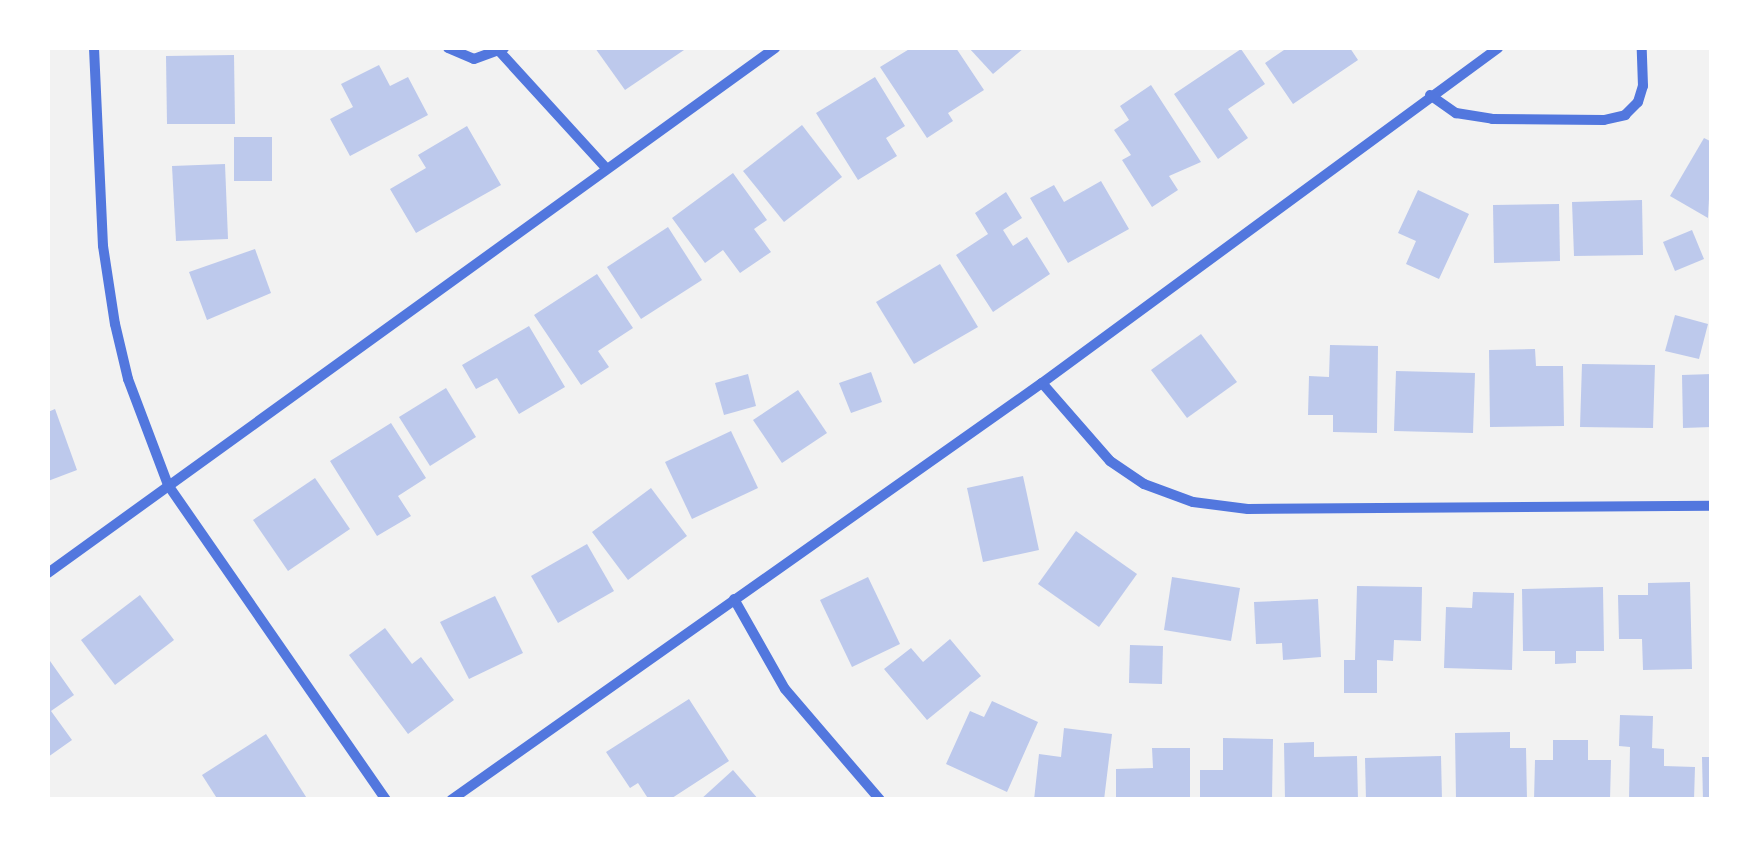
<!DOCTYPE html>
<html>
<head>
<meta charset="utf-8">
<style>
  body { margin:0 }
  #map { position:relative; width:1759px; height:847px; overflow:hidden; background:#f2f2f2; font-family:"Golos Text",sans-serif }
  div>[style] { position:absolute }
  .building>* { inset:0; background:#bdc9ec }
  .minor>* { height:10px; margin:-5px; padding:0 5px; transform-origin:5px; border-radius:5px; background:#5277de }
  span { translate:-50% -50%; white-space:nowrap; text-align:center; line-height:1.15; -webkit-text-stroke:9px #fff; paint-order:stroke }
  .frame { position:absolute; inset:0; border:50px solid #fff; pointer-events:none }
</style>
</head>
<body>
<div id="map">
  <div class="building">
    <i style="clip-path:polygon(595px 48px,687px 48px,625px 90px)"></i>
    <i style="clip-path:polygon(911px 48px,956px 48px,984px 90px,948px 113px,953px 121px,927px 138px,880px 67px)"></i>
    <i style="clip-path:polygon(969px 48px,1024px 48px,993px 74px)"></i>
    <i style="clip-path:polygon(1282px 48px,1350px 48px,1358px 60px,1293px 104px,1265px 63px,1284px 50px)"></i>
    <i style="clip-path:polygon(1241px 49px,1265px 84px,1228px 109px,1248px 138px,1218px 159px,1174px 94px)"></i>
    <i style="clip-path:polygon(234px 55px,235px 124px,167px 124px,166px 56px)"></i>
    <i style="clip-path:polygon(379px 65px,390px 86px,408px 77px,428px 115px,350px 156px,330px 119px,353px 107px,341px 84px)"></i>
    <i style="clip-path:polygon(875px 77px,905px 126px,886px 138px,897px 156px,858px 180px,816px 113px)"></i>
    <i style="clip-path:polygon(1151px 85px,1201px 162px,1169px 176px,1178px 190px,1152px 207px,1122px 160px,1131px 155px,1114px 130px,1129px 120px,1120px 106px)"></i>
    <i style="clip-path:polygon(802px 125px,842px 177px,784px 222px,743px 171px)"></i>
    <i style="clip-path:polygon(467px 126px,501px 185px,416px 233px,390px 189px,426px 168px,418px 155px)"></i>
    <i style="clip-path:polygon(234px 137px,272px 137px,272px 181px,234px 181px)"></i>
    <i style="clip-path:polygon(1704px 138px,1712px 142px,1708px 218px,1670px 196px)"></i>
    <i style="clip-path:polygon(225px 164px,228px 239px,176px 241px,172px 166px)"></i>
    <i style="clip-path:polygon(733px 173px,767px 220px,754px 229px,771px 252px,740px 273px,723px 250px,705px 263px,672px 218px)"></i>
    <i style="clip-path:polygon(1101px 181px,1129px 229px,1068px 263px,1030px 198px,1054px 185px,1064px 202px)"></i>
    <i style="clip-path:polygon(1418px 190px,1469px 214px,1439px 279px,1406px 264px,1416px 241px,1398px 233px)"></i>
    <i style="clip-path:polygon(1006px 192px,1022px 218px,1003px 230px,1013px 246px,1027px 237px,1050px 274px,993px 312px,956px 255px,988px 234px,975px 213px)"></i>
    <i style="clip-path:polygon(1642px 200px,1643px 255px,1574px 256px,1572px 202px)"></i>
    <i style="clip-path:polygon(1559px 204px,1560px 261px,1494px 263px,1493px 205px)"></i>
    <i style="clip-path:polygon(668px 227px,702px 280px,641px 319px,607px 267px)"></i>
    <i style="clip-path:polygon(1692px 230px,1704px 259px,1675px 271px,1663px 242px)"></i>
    <i style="clip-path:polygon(255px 249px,271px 293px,207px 320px,189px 272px)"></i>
    <i style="clip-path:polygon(940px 264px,978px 327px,914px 364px,876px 302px)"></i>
    <i style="clip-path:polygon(597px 274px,633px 328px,598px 351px,609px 367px,581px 385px,534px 315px)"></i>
    <i style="clip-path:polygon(1675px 315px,1708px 324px,1699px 359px,1665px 351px)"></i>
    <i style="clip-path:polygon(529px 326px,565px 387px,519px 414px,497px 378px,476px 389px,462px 365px)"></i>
    <i style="clip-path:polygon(1201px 334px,1237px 382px,1187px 418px,1151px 370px)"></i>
    <i style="clip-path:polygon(1330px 345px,1378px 346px,1377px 433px,1333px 432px,1333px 415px,1308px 415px,1309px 376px,1329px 377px)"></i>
    <i style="clip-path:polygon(1535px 349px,1536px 366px,1563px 366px,1564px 426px,1490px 427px,1489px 350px)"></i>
    <i style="clip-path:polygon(1582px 364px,1655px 365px,1653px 428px,1580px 427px)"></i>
    <i style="clip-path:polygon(1396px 371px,1475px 373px,1473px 433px,1394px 431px)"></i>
    <i style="clip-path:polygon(871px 372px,882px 402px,851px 413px,839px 383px)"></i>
    <i style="clip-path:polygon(748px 374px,756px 406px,724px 415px,715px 383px)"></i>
    <i style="clip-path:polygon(1712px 374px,1712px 427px,1683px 428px,1682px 375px)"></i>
    <i style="clip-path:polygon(446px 388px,476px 437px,430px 466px,399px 417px)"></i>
    <i style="clip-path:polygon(798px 390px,827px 433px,782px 463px,753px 420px)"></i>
    <i style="clip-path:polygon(55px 409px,77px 470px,48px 481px,48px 412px)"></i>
    <i style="clip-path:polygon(391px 423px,426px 478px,398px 496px,411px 516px,377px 536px,330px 461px)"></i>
    <i style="clip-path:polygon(731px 431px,758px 488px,692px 519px,665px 462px)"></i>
    <i style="clip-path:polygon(1023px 476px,1039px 550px,983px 562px,967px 488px)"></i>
    <i style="clip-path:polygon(315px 478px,350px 529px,288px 571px,253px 520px)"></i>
    <i style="clip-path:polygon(651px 488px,687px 536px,628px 580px,592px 532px)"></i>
    <i style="clip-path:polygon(1076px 531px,1137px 574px,1099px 627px,1038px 584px)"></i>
    <i style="clip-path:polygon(587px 544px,614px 591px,558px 623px,531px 576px)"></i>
    <i style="clip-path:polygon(868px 577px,900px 644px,852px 667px,820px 600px)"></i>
    <i style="clip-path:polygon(1172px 577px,1240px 588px,1231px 641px,1164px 630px)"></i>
    <i style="clip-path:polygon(1690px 582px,1692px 669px,1643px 670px,1642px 639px,1619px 639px,1618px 595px,1648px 595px,1648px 583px)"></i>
    <i style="clip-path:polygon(1357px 586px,1422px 587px,1421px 641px,1394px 640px,1393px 661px,1377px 660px,1377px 693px,1344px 693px,1344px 660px,1355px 660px)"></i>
    <i style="clip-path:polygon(1603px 587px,1604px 651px,1576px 651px,1576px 663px,1555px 664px,1555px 651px,1523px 651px,1522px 589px)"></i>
    <i style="clip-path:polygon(1473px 592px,1514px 593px,1512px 670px,1444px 668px,1446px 607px,1472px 608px)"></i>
    <i style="clip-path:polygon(140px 595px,174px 640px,115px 685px,81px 640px)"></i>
    <i style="clip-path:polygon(495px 596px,523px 653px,469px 679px,440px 622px)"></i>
    <i style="clip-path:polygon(1318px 599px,1321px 657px,1283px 660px,1282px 643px,1256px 644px,1254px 602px)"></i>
    <i style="clip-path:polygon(385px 628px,412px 664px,421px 657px,454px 700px,408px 734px,349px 655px)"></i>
    <i style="clip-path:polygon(950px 639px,981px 676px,927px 720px,884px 669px,911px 648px,923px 662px)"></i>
    <i style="clip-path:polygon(1130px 645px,1163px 646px,1162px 684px,1129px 683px)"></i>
    <i style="clip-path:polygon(50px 661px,74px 695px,51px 711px,72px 740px,48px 757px)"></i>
    <i style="clip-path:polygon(689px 699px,729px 761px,669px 800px,649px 800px,638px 783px,630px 788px,606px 752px)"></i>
    <i style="clip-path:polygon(992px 701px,1038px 722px,1007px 792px,946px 764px,970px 711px,984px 717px)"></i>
    <i style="clip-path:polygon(1620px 715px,1653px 716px,1652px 748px,1664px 749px,1664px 766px,1695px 767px,1694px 800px,1629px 800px,1630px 747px,1619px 746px)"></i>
    <i style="clip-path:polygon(1064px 728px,1112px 734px,1104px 800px,1034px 800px,1039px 754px,1061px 757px)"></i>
    <i style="clip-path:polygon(1510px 732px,1510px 748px,1526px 748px,1527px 800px,1456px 800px,1455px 733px)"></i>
    <i style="clip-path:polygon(266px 734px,308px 800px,218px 800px,202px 775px)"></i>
    <i style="clip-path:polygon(1223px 738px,1273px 739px,1272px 800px,1200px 800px,1200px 770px,1223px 770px)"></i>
    <i style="clip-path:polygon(1553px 740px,1588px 740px,1588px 760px,1611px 760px,1610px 800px,1534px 800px,1535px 760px,1553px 760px)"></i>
    <i style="clip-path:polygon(1314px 742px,1314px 757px,1357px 756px,1358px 800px,1285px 800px,1284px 743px)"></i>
    <i style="clip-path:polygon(1152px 748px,1190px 748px,1190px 800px,1116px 800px,1116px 769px,1153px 768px)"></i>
    <i style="clip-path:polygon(1441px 756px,1442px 800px,1366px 800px,1365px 758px)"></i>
    <i style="clip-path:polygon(1702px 757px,1712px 757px,1712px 800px,1703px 800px)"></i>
    <i style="clip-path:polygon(733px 770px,759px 800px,700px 800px)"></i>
  </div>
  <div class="minor">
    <i style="left:94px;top:48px;width:198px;rotate:87.4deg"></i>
    <i style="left:103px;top:246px;width:79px;rotate:81.3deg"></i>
    <i style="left:115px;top:324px;width:57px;rotate:76.7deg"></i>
    <i style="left:128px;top:379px;width:113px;rotate:69.3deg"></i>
    <i style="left:168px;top:485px;width:383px;rotate:55.3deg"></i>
    <i style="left:448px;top:48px;width:28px;rotate:23deg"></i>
    <i style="left:474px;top:59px;width:32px;rotate:-20deg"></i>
    <i style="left:500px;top:52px;width:157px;rotate:47.6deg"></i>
    <i style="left:1430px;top:95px;width:32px;rotate:35deg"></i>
    <i style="left:1456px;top:113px;width:36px;rotate:9deg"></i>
    <i style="left:1492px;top:119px;width:112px;rotate:0.5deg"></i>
    <i style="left:1604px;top:120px;width:22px;rotate:-13deg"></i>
    <i style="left:1625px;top:115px;width:18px;rotate:-45deg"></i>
    <i style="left:1638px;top:102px;width:17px;rotate:-73deg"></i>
    <i style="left:1643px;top:86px;width:38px;rotate:-92deg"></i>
    <i style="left:1042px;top:383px;width:103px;rotate:48.9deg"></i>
    <i style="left:1110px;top:461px;width:41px;rotate:34.1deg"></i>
    <i style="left:1144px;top:484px;width:52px;rotate:20.2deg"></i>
    <i style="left:1193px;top:502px;width:55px;rotate:7.3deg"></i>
    <i style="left:1248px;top:509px;width:464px;rotate:-0.4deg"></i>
    <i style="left:48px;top:573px;width:897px;rotate:-35.83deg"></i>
    <i style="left:734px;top:599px;width:103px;rotate:60.5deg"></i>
    <i style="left:785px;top:689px;width:146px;rotate:49.4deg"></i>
    <i style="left:451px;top:800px;width:723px;rotate:-35.21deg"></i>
    <i style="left:1042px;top:383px;width:566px;rotate:-36.3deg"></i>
  </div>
  <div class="frame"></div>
</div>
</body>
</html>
